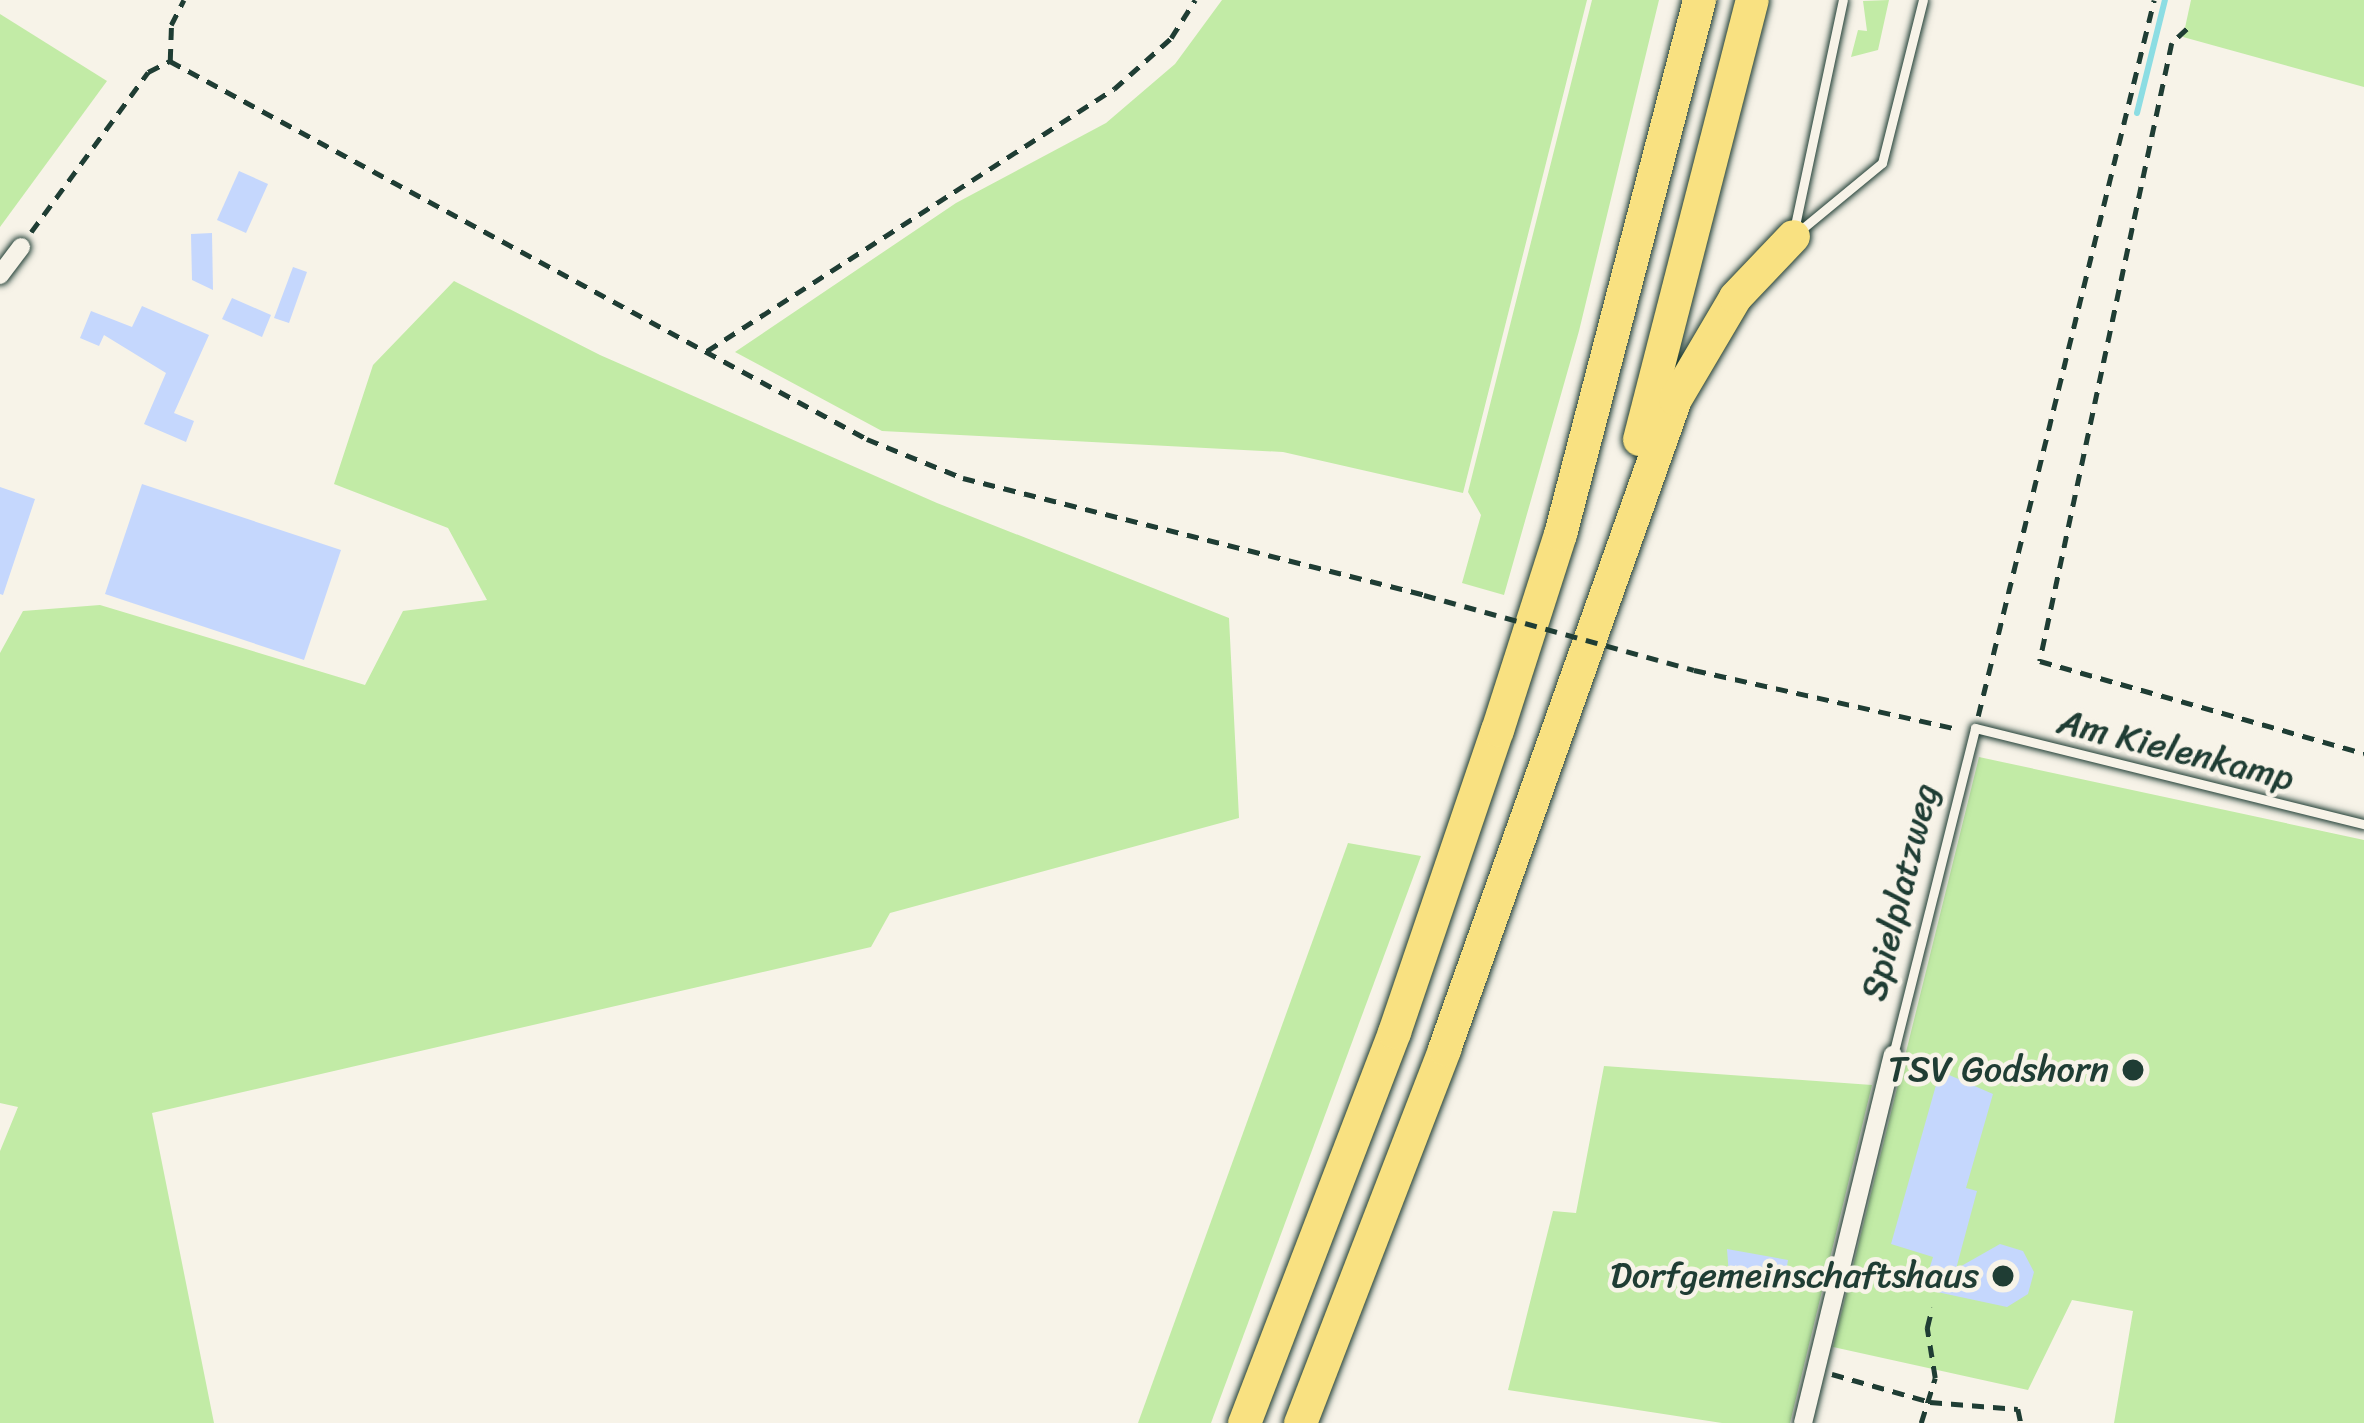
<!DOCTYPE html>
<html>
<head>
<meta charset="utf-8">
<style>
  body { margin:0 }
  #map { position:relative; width:2364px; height:1423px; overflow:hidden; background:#f7f3e8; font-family:Sriracha,sans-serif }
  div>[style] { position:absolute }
  .green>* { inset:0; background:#c2eba6 }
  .stream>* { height:6px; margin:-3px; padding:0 3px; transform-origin:3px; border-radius:3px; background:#8cdde3 }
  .building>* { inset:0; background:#c5d7fd }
  .path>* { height:4.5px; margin-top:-2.25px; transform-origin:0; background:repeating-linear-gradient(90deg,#1f3d34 0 12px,transparent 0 21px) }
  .roads { filter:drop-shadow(0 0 3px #1f3d34) drop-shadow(0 0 3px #1f3d34) }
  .lane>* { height:9px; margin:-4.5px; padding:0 4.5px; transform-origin:4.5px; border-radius:4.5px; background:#f7f3e8 }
  .street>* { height:18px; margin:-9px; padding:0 9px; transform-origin:9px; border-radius:9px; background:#f7f3e8 }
  .highway>* { height:33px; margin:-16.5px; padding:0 16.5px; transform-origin:16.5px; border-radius:16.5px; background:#f9e181 }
  .path-bridge>* { height:4.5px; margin-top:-2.25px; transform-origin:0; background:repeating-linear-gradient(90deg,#1f3d34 0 12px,transparent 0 21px) }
  .dots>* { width:33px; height:33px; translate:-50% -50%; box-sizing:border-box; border:6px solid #f7f3e8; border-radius:50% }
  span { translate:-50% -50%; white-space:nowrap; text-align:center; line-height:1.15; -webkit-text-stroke:9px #f7f3e8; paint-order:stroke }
  .street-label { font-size:36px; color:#1f3d34 }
  .poi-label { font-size:36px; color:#1f3d34 }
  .right { translate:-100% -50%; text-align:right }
</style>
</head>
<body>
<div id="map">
  <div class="green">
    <i style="clip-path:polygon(1222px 0,1587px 0,1463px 493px,1283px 452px,882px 431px,735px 352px,956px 203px,1106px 123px,1175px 64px)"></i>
    <i style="clip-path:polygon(1592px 0,1659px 0,1579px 331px,1504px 595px,1462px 583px,1481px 515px,1468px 492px)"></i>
    <i style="clip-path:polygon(1889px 0,1878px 50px,1851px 57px,1858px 30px,1867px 31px,1863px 1px)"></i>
    <i style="clip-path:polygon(2191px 0,2364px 0,2364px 87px,2183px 37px)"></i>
    <i style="clip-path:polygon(0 14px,107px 81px,0 227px)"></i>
    <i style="clip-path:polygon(454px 281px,600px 355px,937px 503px,1229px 618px,1239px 818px,890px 913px,871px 947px,152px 1113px,214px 1423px,0 1423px,0 1151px,18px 1107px,0 1103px,0 653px,23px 611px,100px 605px,365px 685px,403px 611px,487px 600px,448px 528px,334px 484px,373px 365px)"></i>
    <i style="clip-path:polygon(1979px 757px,2364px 840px,2364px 1423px,2114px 1423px,2133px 1311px,2072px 1300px,2028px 1390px,1833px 1347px)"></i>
    <i style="clip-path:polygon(1348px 843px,1421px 856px,1211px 1423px,1138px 1423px)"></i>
    <i style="clip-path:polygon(1604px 1066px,1872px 1085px,1790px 1423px,1722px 1423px,1508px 1390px,1553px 1211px,1576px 1213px)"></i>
  </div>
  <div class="stream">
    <i style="left:2137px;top:113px;width:116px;rotate:-76.1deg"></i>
  </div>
  <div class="building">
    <i style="clip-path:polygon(239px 171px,268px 184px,246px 233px,217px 220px)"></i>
    <i style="clip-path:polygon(212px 233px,213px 290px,192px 280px,191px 234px)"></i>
    <i style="clip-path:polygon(293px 267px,307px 272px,289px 323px,274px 318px)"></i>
    <i style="clip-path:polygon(232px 298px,271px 315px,262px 337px,222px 319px)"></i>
    <i style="clip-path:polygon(142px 306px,209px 335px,174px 413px,194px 421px,186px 442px,144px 424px,166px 373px,104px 335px,99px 346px,80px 338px,91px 311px,132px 327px)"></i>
    <i style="clip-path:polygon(142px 484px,341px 550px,304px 660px,105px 594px)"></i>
    <i style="clip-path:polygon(0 487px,35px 499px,3px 595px,0 594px)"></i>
    <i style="clip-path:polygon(1940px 1071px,1993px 1094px,1966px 1188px,1977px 1191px,1956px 1269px,2000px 1244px,2023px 1251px,2034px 1272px,2028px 1294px,2007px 1307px,1923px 1289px,1933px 1257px,1891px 1244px)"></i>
    <i style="clip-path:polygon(1727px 1249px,1788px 1260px,1783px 1291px,1730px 1289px)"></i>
  </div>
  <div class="path">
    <i style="left:2187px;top:29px;width:21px;rotate:137deg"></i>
    <i style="left:2172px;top:43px;width:632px;rotate:102.06deg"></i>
    <i style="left:2040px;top:661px;width:337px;rotate:15.9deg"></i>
    <i style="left:170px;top:61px;width:36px;rotate:-88deg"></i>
    <i style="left:171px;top:25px;width:28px;rotate:-63deg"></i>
    <i style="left:31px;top:232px;width:198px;rotate:-53.8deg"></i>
    <i style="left:148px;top:72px;width:25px;rotate:-27deg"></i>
    <i style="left:170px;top:61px;width:793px;rotate:28.47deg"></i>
    <i style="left:867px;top:439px;width:104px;rotate:22.1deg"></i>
    <i style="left:963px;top:478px;width:476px;rotate:14.2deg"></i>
    <i style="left:707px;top:351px;width:484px;rotate:-32.8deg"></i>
    <i style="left:1114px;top:89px;width:76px;rotate:-41.8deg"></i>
    <i style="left:1171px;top:38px;width:45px;rotate:-57.7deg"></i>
    <i style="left:1694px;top:670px;width:271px;rotate:12.6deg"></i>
    <i style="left:1978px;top:716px;width:737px;rotate:-76.19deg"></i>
    <i style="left:1832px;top:1374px;width:102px;rotate:15.9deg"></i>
    <i style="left:1930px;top:1402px;width:88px;rotate:4.5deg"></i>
    <i style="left:2018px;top:1409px;width:14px;rotate:78deg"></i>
    <i style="left:1921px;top:1423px;width:47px;rotate:-72.7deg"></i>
    <i style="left:1935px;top:1378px;width:51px;rotate:-99.1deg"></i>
    <i style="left:1927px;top:1328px;width:21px;rotate:-76deg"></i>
  </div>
  <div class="roads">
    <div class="lane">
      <i style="left:1794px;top:230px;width:235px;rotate:-78deg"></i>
      <i style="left:1797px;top:233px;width:110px;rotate:-39.5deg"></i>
      <i style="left:1882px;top:163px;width:168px;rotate:-75.9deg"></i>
      <i style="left:1893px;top:1055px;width:337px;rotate:-75.9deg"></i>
      <i style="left:1975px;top:728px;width:401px;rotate:13.9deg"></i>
    </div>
    <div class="street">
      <i style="left:0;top:275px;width:35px;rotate:-53deg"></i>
      <i style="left:1803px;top:1423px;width:379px;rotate:-76.3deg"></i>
    </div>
    <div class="highway">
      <i style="left:1639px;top:439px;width:453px;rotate:-75.6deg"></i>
      <i style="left:1244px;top:1423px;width:419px;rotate:-69deg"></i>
      <i style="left:1394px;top:1032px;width:319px;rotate:-71.2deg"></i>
      <i style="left:1497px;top:730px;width:206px;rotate:-72.2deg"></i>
      <i style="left:1560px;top:534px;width:552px;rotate:-75.41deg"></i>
      <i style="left:1300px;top:1423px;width:401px;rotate:-68.9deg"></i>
      <i style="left:1444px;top:1049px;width:690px;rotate:-70.44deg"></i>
      <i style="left:1675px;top:399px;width:118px;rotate:-59.5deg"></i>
      <i style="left:1735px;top:297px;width:84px;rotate:-46.4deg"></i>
    </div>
  </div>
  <div class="path-bridge">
    <i style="left:1424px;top:595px;width:280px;rotate:15.5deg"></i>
  </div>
  <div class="dots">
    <i style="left:2133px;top:1070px;background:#1f3d34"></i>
    <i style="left:2003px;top:1276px;background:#1f3d34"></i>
  </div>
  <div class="street-label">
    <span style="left:2176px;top:750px;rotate:14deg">Am Kielenkamp</span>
    <span style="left:1900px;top:892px;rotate:-76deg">Spielplatzweg</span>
  </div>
  <div class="poi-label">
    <span class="right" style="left:2109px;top:1070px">TSV Godshorn</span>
    <span class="right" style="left:1979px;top:1276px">Dorfgemeinschaftshaus</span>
  </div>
</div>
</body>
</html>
